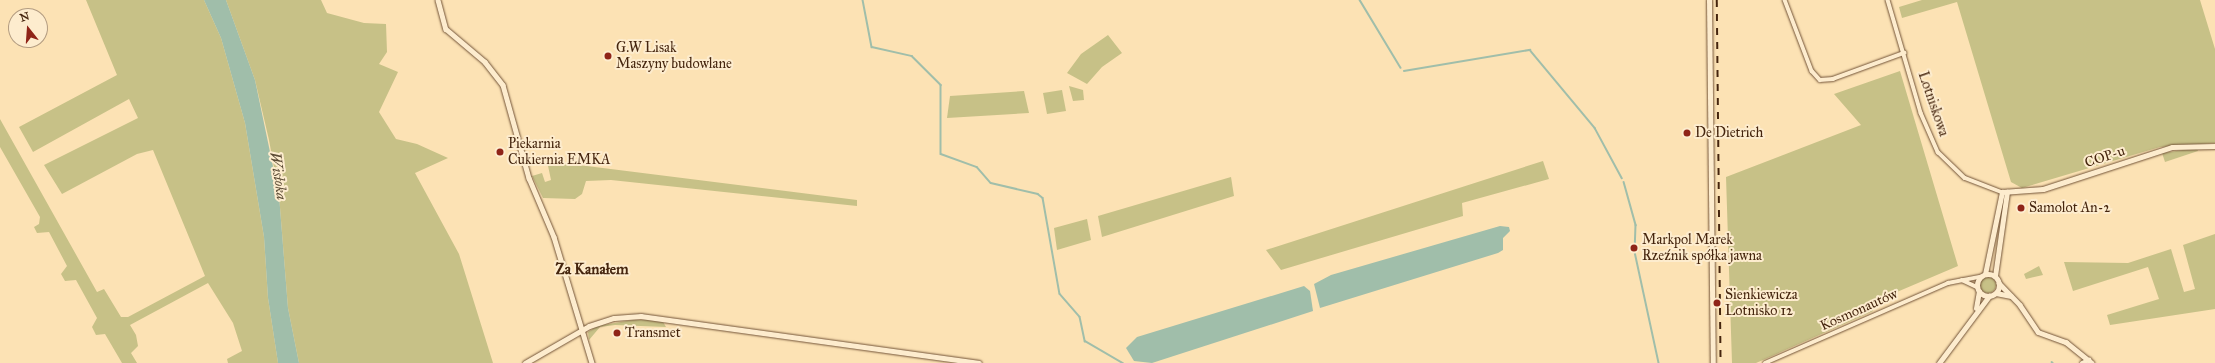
<!DOCTYPE html>
<html>
<head>
<meta charset="utf-8">
<style>
  body { margin:0 }
  #map { position:relative; width:2215px; height:363px; overflow:hidden; background:#fce2b4; font-family:"IM FELL Great Primer",serif }
  div>[style] { position:absolute }
  .green>* { inset:0; background:#c7c187 }
  .round { border-radius:50% }
  .water>* { inset:0; background:#a0beaa }
  .stream>* { height:1.5px; margin:-0.75px; padding:0 0.75px; transform-origin:0.75px; border-radius:0.75px; background:#a0beaa }
  .roads { filter:drop-shadow(0 0 1px #735438) drop-shadow(0 0 1px #735438) }
  .minor>* { height:3.5px; margin:-1.75px; padding:0 1.75px; transform-origin:1.75px; border-radius:1.75px; background:#fdecce }
  .tertiary>* { height:4.5px; margin:-2.25px; padding:0 2.25px; transform-origin:2.25px; border-radius:2.25px; background:#fdecce }
  .secondary>* { height:5px; margin:-2.5px; padding:0 2.5px; transform-origin:2.5px; border-radius:2.5px; background:#fdecce }
  .secondary>.ring { margin:-2.5px; padding:0; box-sizing:content-box; background:none; border:5px solid #fdecce; border-radius:50% }
  .rail>* { height:1.5px; margin-top:-0.75px; transform-origin:0; background:repeating-linear-gradient(90deg,#45250e 0 7px,transparent 0 14px) }
  .dots>* { width:11px; height:11px; translate:-50% -50%; box-sizing:border-box; border:2px solid #fdecce; border-radius:50% }
  span { translate:-50% -50%; white-space:nowrap; text-align:center; line-height:1.15; -webkit-text-stroke:4px #fdecce; paint-order:stroke }
  .poi-label { font-size:14px; color:#45250e }
  .left { translate:0 -50%; text-align:left }
  .street-label { font-size:14px; color:#45250e }
  .water-label { font-size:15px; color:#5c4b35; font-style:italic }
  .neighbourhood-label { font-size:15px; color:#45250e; font-weight:700 }
  .north { position:absolute; left:8px; top:8px; width:40px; height:40px; box-sizing:border-box; background:#fdecce; border:1px solid #b39c81; border-radius:50%; rotate:343deg; font-size:11px; font-weight:700; line-height:16px; text-align:center; color:#45250e }
  .north::after { content:''; display:block; margin:auto; width:14px; height:18px; background:#8f2418; clip-path:polygon(50% 0,100% 100%,50% 72%,0 100%) }
</style>
</head>
<body>
<div id="map">
  <div class="green">
    <i style="clip-path:polygon(86px 0,204px 0,221px 38px,245px 123px,264px 237px,268px 298px,278px 363px,228px 363px,227px 359px,242px 351px,233px 323px,208px 283px,130px 325px,136px 335px,138px 346px,131px 353px,137px 363px,122px 363px,105px 334px,96px 335px,92px 327px,97px 318px,76px 280px,65px 281px,61px 274px,67px 266px,49px 232px,37px 233px,34px 227px,39px 224px,40px 217px,0 147px,0 119px,97px 292px,104px 289px,121px 317px,128px 317px,205px 276px,153px 150px,137px 154px,62px 194px,44px 165px,138px 118px,129px 99px,33px 152px,19px 127px,117px 75px)"></i>
    <i style="clip-path:polygon(226px 0,321px 0,327px 13px,364px 23px,386px 24px,387px 52px,379px 64px,398px 72px,379px 112px,396px 139px,417px 144px,448px 158px,415px 173px,459px 254px,493px 363px,299px 363px,288px 308px,279px 195px,269px 140px,255px 80px)"></i>
    <i style="clip-path:polygon(1922px 0,2200px 0,2215px 49px,2215px 143px,2160px 147px,2022px 188px,2011px 182px,1957px 2px,1902px 18px,1899px 7px)"></i>
    <i style="clip-path:polygon(1108px 35px,1122px 53px,1102px 67px,1087px 84px,1067px 73px,1081px 54px)"></i>
    <i style="clip-path:polygon(1900px 71px,1958px 266px,1871px 303px,1873px 311px,1869px 313px,1756px 363px,1732px 363px,1726px 177px,1861px 125px,1834px 94px)"></i>
    <i style="clip-path:polygon(1069px 86px,1083px 90px,1084px 100px,1073px 101px)"></i>
    <i style="clip-path:polygon(1062px 90px,1066px 111px,1047px 114px,1043px 93px)"></i>
    <i style="clip-path:polygon(1024px 91px,1029px 113px,947px 118px,950px 96px)"></i>
    <i style="clip-path:polygon(2197px 148px,2198px 151px,2165px 162px,2162px 153px)"></i>
    <i style="clip-path:polygon(547px 161px,857px 200px,857px 206px,611px 180px,586px 181px,582px 194px,575px 199px,543px 198px,532px 176px,542px 173px,545px 182px,551px 180px)"></i>
    <i style="clip-path:polygon(1543px 161px,1549px 179px,1462px 203px,1463px 216px,1281px 270px,1266px 250px)"></i>
    <i style="clip-path:polygon(1231px 177px,1234px 196px,1102px 237px,1098px 216px)"></i>
    <i style="clip-path:polygon(1087px 219px,1091px 240px,1057px 250px,1054px 228px)"></i>
    <i style="clip-path:polygon(2215px 234px,2215px 309px,2110px 325px,2107px 315px,2159px 299px,2148px 267px,2073px 291px,2064px 262px,2128px 263px,2171px 249px,2184px 292px,2195px 289px,2183px 245px)"></i>
    <i style="clip-path:polygon(2039px 266px,2043px 275px,2026px 279px,2024px 274px)"></i>
    <i class="round" style="left:1980px;top:277px;width:16px;height:16px"></i>
    <i style="clip-path:polygon(633px 320px,662px 320px,666px 327px,615px 325px,600px 327px,589px 340px,588px 332px,597px 326px)"></i>
  </div>
  <div class="water">
    <i style="clip-path:polygon(204px 0,226px 0,255px 80px,279px 195px,288px 308px,299px 363px,278px 363px,268px 298px,264px 237px,245px 123px,221px 38px)"></i>
    <i style="clip-path:polygon(1500px 226px,1509px 227px,1510px 231px,1503px 238px,1503px 250px,1498px 253px,1320px 308px,1314px 284px,1331px 275px)"></i>
    <i style="clip-path:polygon(1304px 286px,1310px 291px,1313px 311px,1152px 363px,1134px 361px,1126px 348px,1137px 337px)"></i>
  </div>
  <div class="stream">
    <i style="left:863px;top:0;width:48px;rotate:79.2deg"></i>
    <i style="left:872px;top:47px;width:41px;rotate:12.7deg"></i>
    <i style="left:912px;top:56px;width:41px;rotate:45deg"></i>
    <i style="left:941px;top:85px;width:69px;rotate:90deg"></i>
    <i style="left:941px;top:154px;width:38px;rotate:20deg"></i>
    <i style="left:977px;top:167px;width:21px;rotate:49deg"></i>
    <i style="left:991px;top:183px;width:48px;rotate:13.2deg"></i>
    <i style="left:1038px;top:194px;width:6px;rotate:39deg"></i>
    <i style="left:1043px;top:198px;width:97px;rotate:80deg"></i>
    <i style="left:1060px;top:294px;width:30px;rotate:49deg"></i>
    <i style="left:1080px;top:317px;width:25px;rotate:78deg"></i>
    <i style="left:1085px;top:341px;width:44px;rotate:30.1deg"></i>
    <i style="left:1360px;top:0;width:79px;rotate:58.9deg"></i>
    <i style="left:1404px;top:71px;width:128px;rotate:-9.5deg"></i>
    <i style="left:1530px;top:50px;width:102px;rotate:50.2deg"></i>
    <i style="left:1595px;top:128px;width:57px;rotate:61.6deg"></i>
    <i style="left:1624px;top:182px;width:45px;rotate:74.4deg"></i>
    <i style="left:1636px;top:225px;width:27px;rotate:92deg"></i>
    <i style="left:1635px;top:252px;width:114px;rotate:77.8deg"></i>
    <i style="left:2052px;top:362px;width:1px;rotate:45deg"></i>
  </div>
  <div class="roads">
    <div class="minor">
      <i style="left:1785px;top:0;width:76px;rotate:69.2deg"></i>
      <i style="left:1812px;top:71px;width:12px;rotate:48deg"></i>
      <i style="left:1820px;top:80px;width:13px;rotate:-4deg"></i>
      <i style="left:1833px;top:79px;width:76px;rotate:-20.1deg"></i>
      <i style="left:1888px;top:0;width:118px;rotate:73.7deg"></i>
      <i style="left:1921px;top:113px;width:43px;rotate:66.4deg"></i>
      <i style="left:1938px;top:152px;width:37px;rotate:44deg"></i>
      <i style="left:1965px;top:178px;width:40px;rotate:21deg"></i>
      <i style="left:1962px;top:280px;width:17px;rotate:25deg"></i>
      <i style="left:1765px;top:363px;width:200px;rotate:-23.6deg"></i>
      <i style="left:1948px;top:283px;width:33px;rotate:-11deg"></i>
      <i style="left:2082px;top:363px;width:8px;rotate:-23deg"></i>
    </div>
    <div class="tertiary">
      <i style="left:438px;top:0;width:30px;rotate:75deg"></i>
      <i style="left:446px;top:29px;width:51px;rotate:40.2deg"></i>
      <i style="left:485px;top:62px;width:29px;rotate:52deg"></i>
      <i style="left:503px;top:85px;width:97px;rotate:74.4deg"></i>
      <i style="left:529px;top:178px;width:64px;rotate:67deg"></i>
      <i style="left:554px;top:237px;width:132px;rotate:73.2deg"></i>
      <i style="left:1999px;top:283px;width:30px;rotate:46deg"></i>
      <i style="left:2020px;top:305px;width:32px;rotate:56deg"></i>
      <i style="left:2038px;top:332px;width:30px;rotate:20deg"></i>
      <i style="left:2066px;top:342px;width:33px;rotate:39deg"></i>
      <i style="left:1996px;top:293px;width:15px;rotate:11deg"></i>
    </div>
    <div class="secondary">
      <i style="left:1709px;top:0;width:363px;rotate:89.4deg"></i>
      <i style="left:1985px;top:274px;width:84px;rotate:-78.3deg"></i>
      <i style="left:2002px;top:192px;width:41px;rotate:-4.2deg"></i>
      <i style="left:2043px;top:189px;width:136px;rotate:-18deg"></i>
      <i style="left:2172px;top:147px;width:43px;rotate:-1.3deg"></i>
      <i class="ring" style="left:1977px;top:274px;width:17px;height:17px"></i>
      <i style="left:1995px;top:276px;width:85px;rotate:-81.9deg"></i>
      <i style="left:1976px;top:308px;width:17px;rotate:-80deg"></i>
      <i style="left:525px;top:363px;width:74px;rotate:-30deg"></i>
      <i style="left:589px;top:326px;width:26px;rotate:-18deg"></i>
      <i style="left:614px;top:318px;width:27px;rotate:-4deg"></i>
      <i style="left:641px;top:316px;width:341px;rotate:7.9deg"></i>
      <i style="left:1939px;top:363px;width:84px;rotate:-53.3deg"></i>
    </div>
  </div>
  <div class="rail">
    <i style="left:1717px;top:0;width:363px;rotate:89.4deg"></i>
  </div>
  <div class="dots">
    <i style="left:608px;top:56px;background:#8f2418"></i>
    <i style="left:1687px;top:133px;background:#8f2418"></i>
    <i style="left:500px;top:152px;background:#8f2418"></i>
    <i style="left:2021px;top:208px;background:#8f2418"></i>
    <i style="left:1634px;top:248px;background:#8f2418"></i>
    <i style="left:1717px;top:303px;background:#8f2418"></i>
    <i style="left:617px;top:333px;background:#8f2418"></i>
  </div>
  <div class="poi-label">
    <span class="left" style="left:616px;top:56px">G.W Lisak<br>Maszyny budowlane</span>
    <span class="left" style="left:1695px;top:133px">De Dietrich</span>
    <span class="left" style="left:508px;top:152px">Piekarnia<br>Cukiernia EMKA</span>
    <span class="left" style="left:2029px;top:208px">Samolot An-2</span>
    <span class="left" style="left:1642px;top:248px">Markpol Marek<br>Rzeźnik spółka jawna</span>
    <span class="left" style="left:1725px;top:303px">Sienkiewicza<br>Lotnisko 12</span>
    <span class="left" style="left:625px;top:333px">Transmet</span>
  </div>
  <div class="street-label">
    <span style="left:1933px;top:104px;rotate:71deg">Lotniskowa</span>
    <span style="left:2105px;top:157px;rotate:-18deg">COP-u</span>
    <span style="left:1859px;top:310px;rotate:-24deg">Kosmonautów</span>
  </div>
  <div class="water-label">
    <span style="left:278px;top:176px;rotate:81deg">Wisłoka</span>
  </div>
  <div class="neighbourhood-label">
    <span style="left:592px;top:270px">Za Kanałem</span>
  </div>
  <div class="north">N</div>
</div>
</body>
</html>
